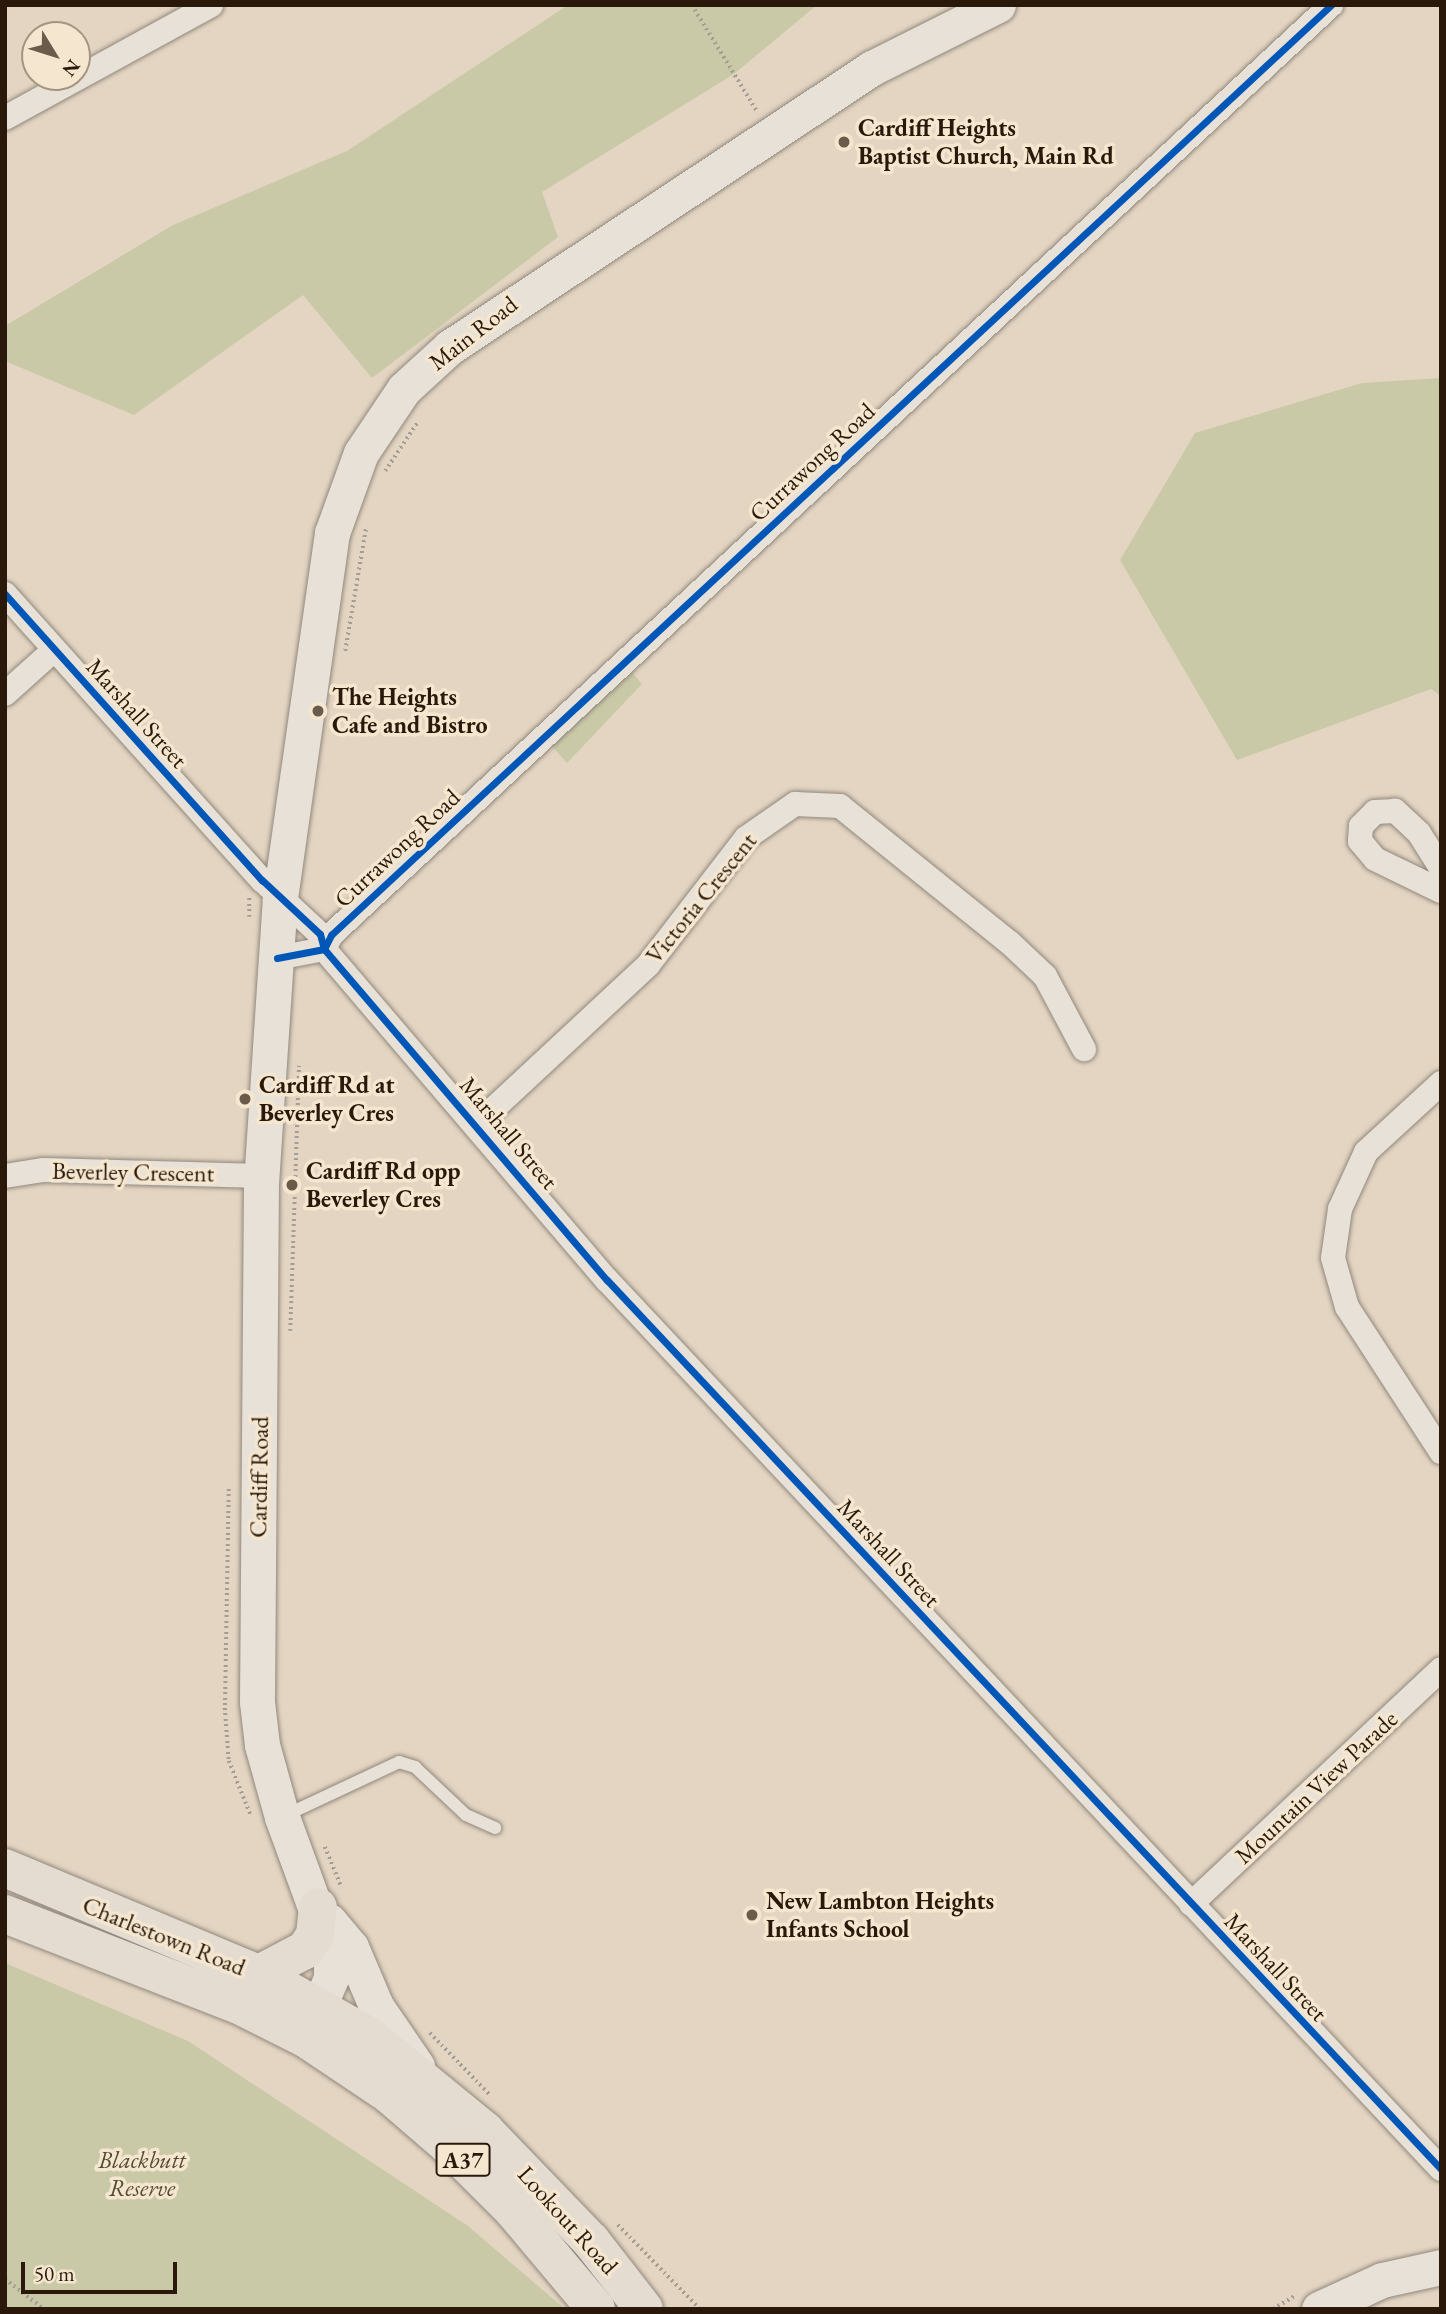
<!DOCTYPE html>
<html>
<head>
<meta charset="utf-8">
<style>
  body { margin:0 }
  #map { position:relative; width:1446px; height:2314px; overflow:hidden; background:#e3d5c2; font-family:"EB Garamond",serif }
  div>[style] { position:absolute }
  .green>* { inset:0; background:#cac9a7 }
  .path>* { height:3.5px; margin-top:-1.75px; transform-origin:0; background:repeating-linear-gradient(90deg,#a49d94 0 2px,transparent 0 5.5px) }
  .roads { filter:drop-shadow(0 0 2px #92887c) drop-shadow(0 0 2px #92887c) }
  .lane>* { height:12px; margin:-6px; padding:0 6px; transform-origin:6px; border-radius:6px; background:#e8e1d7 }
  .street>* { height:24px; margin:-12px; padding:0 12px; transform-origin:12px; border-radius:12px; background:#e8e1d7 }
  .secondary>* { height:35px; margin:-17.5px; padding:0 17.5px; transform-origin:17.5px; border-radius:17.5px; background:#e8e1d7 }
  .highway>* { height:38px; margin:-19px; padding:0 19px; transform-origin:19px; border-radius:19px; background:#e4dcd1 }
  .cycleway>* { height:7px; margin:-3.5px; padding:0 3.5px; transform-origin:3.5px; border-radius:3.5px; background:#0057b8 }
  .dots>* { width:19px; height:19px; translate:-50% -50%; box-sizing:border-box; border:4px solid #f5e6cf; border-radius:50% }
  span { translate:-50% -50%; white-space:nowrap; text-align:center; line-height:1.15; -webkit-text-stroke:7px #f5e6cf; paint-order:stroke }
  .shield-label span { padding:2px 5px; background:#f5e6cf; border:2px solid; border-radius:5px; -webkit-text-stroke-width:0 }
  .shield-label { font-size:23px; color:#2a190b; font-weight:700 }
  .poi-label { font-size:24px; color:#2a190b; font-weight:700 }
  .left { translate:0 -50%; text-align:left }
  .street-label { font-size:24px; color:#2a190b }
  .park-label { font-size:24px; color:#544b33; font-style:italic }
  .frame { position:absolute; inset:0; border:7px solid #2a190b; pointer-events:none }
  .north { position:absolute; left:21px; top:21px; width:70px; height:70px; box-sizing:border-box; background:#f5e6cf; border:2px solid #a49481; border-radius:50%; rotate:128deg; font-size:19px; font-weight:700; line-height:28px; text-align:center; color:#2a190b }
  .north::after { content:''; display:block; margin:auto; width:24px; height:32px; background:#6b5b4b; clip-path:polygon(50% 0,100% 100%,50% 72%,0 100%) }
  .scale { position:absolute; left:21px; top:2262px; width:156px; height:32px; box-sizing:border-box; border:4px solid #2a190b; border-top:0; padding-left:9px; font-size:21px; line-height:24px; white-space:nowrap; color:#2a190b; -webkit-text-stroke:5px #f5e6cf; paint-order:stroke }
</style>
</head>
<body>
<div id="map">
  <div class="green">
    <i style="clip-path:polygon(568px 5px,817px 5px,734px 74px,542px 192px,558px 237px,372px 378px,303px 295px,134px 415px,5px 361px,5px 326px,173px 225px,347px 151px)"></i>
    <i style="clip-path:polygon(1441px 378px,1441px 696px,1431px 689px,1237px 760px,1120px 560px,1195px 433px,1362px 383px)"></i>
    <i style="clip-path:polygon(627px 666px,642px 684px,567px 763px,548px 742px)"></i>
    <i style="clip-path:polygon(5px 1963px,188px 2041px,468px 2226px,565px 2309px,5px 2309px)"></i>
  </div>
  <div class="path">
    <i style="left:692px;top:5px;width:124px;rotate:58.5deg"></i>
    <i style="left:385px;top:471px;width:58px;rotate:-56.3deg"></i>
    <i style="left:345px;top:651px;width:126px;rotate:-80.4deg"></i>
    <i style="left:249px;top:917px;width:20px;rotate:-90deg"></i>
    <i style="left:290px;top:1331px;width:265px;rotate:-88.1deg"></i>
    <i style="left:229px;top:1489px;width:219px;rotate:91deg"></i>
    <i style="left:225px;top:1708px;width:53px;rotate:85.7deg"></i>
    <i style="left:229px;top:1761px;width:59px;rotate:68.2deg"></i>
    <i style="left:325px;top:1847px;width:44px;rotate:67.5deg"></i>
    <i style="left:430px;top:2033px;width:86px;rotate:45.9deg"></i>
    <i style="left:618px;top:2225px;width:117px;rotate:45.7deg"></i>
    <i style="left:5px;top:2279px;width:49px;rotate:37.6deg"></i>
    <i style="left:1273px;top:2309px;width:26px;rotate:-31deg"></i>
  </div>
  <div class="roads">
    <div class="lane">
      <i style="left:286px;top:1815px;width:125px;rotate:-25.1deg"></i>
      <i style="left:399px;top:1762px;width:17px;rotate:17deg"></i>
      <i style="left:415px;top:1767px;width:70px;rotate:43.3deg"></i>
      <i style="left:466px;top:1815px;width:32px;rotate:24deg"></i>
    </div>
    <div class="street">
      <i style="left:5px;top:118px;width:235px;rotate:-28.7deg"></i>
      <i style="left:5px;top:594px;width:385px;rotate:48.1deg"></i>
      <i style="left:262px;top:880px;width:79px;rotate:43deg"></i>
      <i style="left:320px;top:934px;width:16px;rotate:75deg"></i>
      <i style="left:324px;top:949px;width:435px;rotate:49.5deg"></i>
      <i style="left:607px;top:1280px;width:1219px;rotate:46.83deg"></i>
      <i style="left:5px;top:694px;width:66px;rotate:-41.9deg"></i>
      <i style="left:1441px;top:868px;width:41px;rotate:-122.2deg"></i>
      <i style="left:1419px;top:833px;width:33px;rotate:-137deg"></i>
      <i style="left:1395px;top:811px;width:20px;rotate:177deg"></i>
      <i style="left:1375px;top:812px;width:20px;rotate:135deg"></i>
      <i style="left:1361px;top:826px;width:15px;rotate:94deg"></i>
      <i style="left:1360px;top:841px;width:23px;rotate:50deg"></i>
      <i style="left:1375px;top:859px;width:73px;rotate:25.9deg"></i>
      <i style="left:277px;top:958px;width:48px;rotate:-10.8deg"></i>
      <i style="left:324px;top:949px;width:16px;rotate:-63deg"></i>
      <i style="left:331px;top:935px;width:1366px;rotate:-42.92deg"></i>
      <i style="left:1441px;top:1083px;width:102px;rotate:137.4deg"></i>
      <i style="left:1366px;top:1152px;width:63px;rotate:114.5deg"></i>
      <i style="left:1340px;top:1209px;width:49px;rotate:98.1deg"></i>
      <i style="left:1333px;top:1258px;width:51px;rotate:74.1deg"></i>
      <i style="left:1347px;top:1307px;width:173px;rotate:57deg"></i>
      <i style="left:477px;top:1124px;width:233px;rotate:-42.9deg"></i>
      <i style="left:648px;top:965px;width:160px;rotate:-52.3deg"></i>
      <i style="left:746px;top:838px;width:60px;rotate:-34.8deg"></i>
      <i style="left:795px;top:804px;width:45px;rotate:2.5deg"></i>
      <i style="left:840px;top:806px;width:218px;rotate:38.9deg"></i>
      <i style="left:1010px;top:943px;width:48px;rotate:43.3deg"></i>
      <i style="left:1045px;top:976px;width:83px;rotate:61.9deg"></i>
      <i style="left:5px;top:1176px;width:39px;rotate:-9deg"></i>
      <i style="left:44px;top:1170px;width:218px;rotate:1.6deg"></i>
      <i style="left:1191px;top:1904px;width:343px;rotate:-43.2deg"></i>
    </div>
    <div class="secondary">
      <i style="left:329px;top:1921px;width:34px;rotate:50deg"></i>
      <i style="left:351px;top:1947px;width:64px;rotate:67deg"></i>
      <i style="left:376px;top:2006px;width:73px;rotate:55.7deg"></i>
      <i style="left:307px;top:2035px;width:62px;rotate:-67.2deg"></i>
      <i style="left:331px;top:1978px;width:27px;rotate:-90deg"></i>
      <i style="left:331px;top:1951px;width:143px;rotate:-110.1deg"></i>
      <i style="left:282px;top:1817px;width:75px;rotate:-105.5deg"></i>
      <i style="left:262px;top:1745px;width:43px;rotate:-96.6deg"></i>
      <i style="left:257px;top:1702px;width:519px;rotate:-89.56deg"></i>
      <i style="left:261px;top:1183px;width:286px;rotate:-86.2deg"></i>
      <i style="left:280px;top:898px;width:369px;rotate:-81.9deg"></i>
      <i style="left:332px;top:533px;width:85px;rotate:-70.1deg"></i>
      <i style="left:361px;top:453px;width:77px;rotate:-56.1deg"></i>
      <i style="left:404px;top:389px;width:62px;rotate:-42.4deg"></i>
      <i style="left:450px;top:347px;width:506px;rotate:-33.47deg"></i>
      <i style="left:872px;top:68px;width:141px;rotate:-26.6deg"></i>
      <i style="left:1319px;top:2309px;width:69px;rotate:-24.7deg"></i>
      <i style="left:1382px;top:2280px;width:60px;rotate:-12.4deg"></i>
    </div>
    <div class="highway">
      <i style="left:5px;top:1868px;width:275px;rotate:22.7deg"></i>
      <i style="left:259px;top:1974px;width:126px;rotate:29.4deg"></i>
      <i style="left:369px;top:2036px;width:150px;rotate:39.3deg"></i>
      <i style="left:485px;top:2131px;width:153px;rotate:46.1deg"></i>
      <i style="left:591px;top:2241px;width:86px;rotate:52.1deg"></i>
      <i style="left:5px;top:1914px;width:256px;rotate:21.3deg"></i>
      <i style="left:243px;top:2007px;width:69px;rotate:26.6deg"></i>
      <i style="left:305px;top:2038px;width:102px;rotate:33.8deg"></i>
      <i style="left:390px;top:2095px;width:77px;rotate:40.8deg"></i>
      <i style="left:448px;top:2145px;width:92px;rotate:45deg"></i>
      <i style="left:513px;top:2210px;width:129px;rotate:50deg"></i>
      <i style="left:259px;top:1974px;width:52px;rotate:-27.6deg"></i>
      <i style="left:305px;top:1950px;width:18px;rotate:-56deg"></i>
      <i style="left:315px;top:1935px;width:28px;rotate:-84deg"></i>
    </div>
  </div>
  <div class="cycleway">
    <i style="left:5px;top:594px;width:385px;rotate:48.1deg"></i>
    <i style="left:262px;top:880px;width:79px;rotate:43deg"></i>
    <i style="left:320px;top:934px;width:16px;rotate:75deg"></i>
    <i style="left:324px;top:949px;width:435px;rotate:49.5deg"></i>
    <i style="left:607px;top:1280px;width:1219px;rotate:46.83deg"></i>
    <i style="left:277px;top:958px;width:48px;rotate:-10.8deg"></i>
    <i style="left:324px;top:949px;width:16px;rotate:-63deg"></i>
    <i style="left:331px;top:935px;width:1366px;rotate:-42.92deg"></i>
  </div>
  <div class="dots">
    <i style="left:844px;top:142px;background:#6b5b4b"></i>
    <i style="left:318px;top:711px;background:#6b5b4b"></i>
    <i style="left:245px;top:1099px;background:#6b5b4b"></i>
    <i style="left:292px;top:1185px;background:#6b5b4b"></i>
    <i style="left:752px;top:1915px;background:#6b5b4b"></i>
  </div>
  <div class="shield-label">
    <span style="left:463px;top:2160px">A37</span>
  </div>
  <div class="poi-label">
    <span class="left" style="left:858px;top:142px">Cardiff Heights<br>Baptist Church, Main Rd</span>
    <span class="left" style="left:332px;top:711px">The Heights<br>Cafe and Bistro</span>
    <span class="left" style="left:259px;top:1099px">Cardiff Rd at<br>Beverley Cres</span>
    <span class="left" style="left:306px;top:1185px">Cardiff Rd opp<br>Beverley Cres</span>
    <span class="left" style="left:766px;top:1915px">New Lambton Heights<br>Infants School</span>
  </div>
  <div class="street-label">
    <span style="left:473px;top:333px;rotate:-38deg">Main Road</span>
    <span style="left:812px;top:462px;rotate:-43deg">Currawong Road</span>
    <span style="left:137px;top:713px;rotate:48deg">Marshall Street</span>
    <span style="left:397px;top:848px;rotate:-43deg">Currawong Road</span>
    <span style="left:701px;top:898px;rotate:-51deg">Victoria Crescent</span>
    <span style="left:509px;top:1133px;rotate:50deg">Marshall Street</span>
    <span style="left:133px;top:1172px;rotate:1deg">Beverley Crescent</span>
    <span style="left:259px;top:1477px;rotate:-89deg">Cardiff Road</span>
    <span style="left:889px;top:1553px;rotate:47deg">Marshall Street</span>
    <span style="left:1316px;top:1787px;rotate:-43deg">Mountain View Parade</span>
    <span style="left:164px;top:1936px;rotate:22deg">Charlestown Road</span>
    <span style="left:1276px;top:1967px;rotate:47deg">Marshall Street</span>
    <span style="left:568px;top:2220px;rotate:48deg">Lookout Road</span>
  </div>
  <div class="park-label">
    <span style="left:142px;top:2174px">Blackbutt<br>Reserve</span>
  </div>
  <div class="frame"></div>
  <div class="north">N</div>
  <div class="scale">50 m</div>
</div>
</body>
</html>
